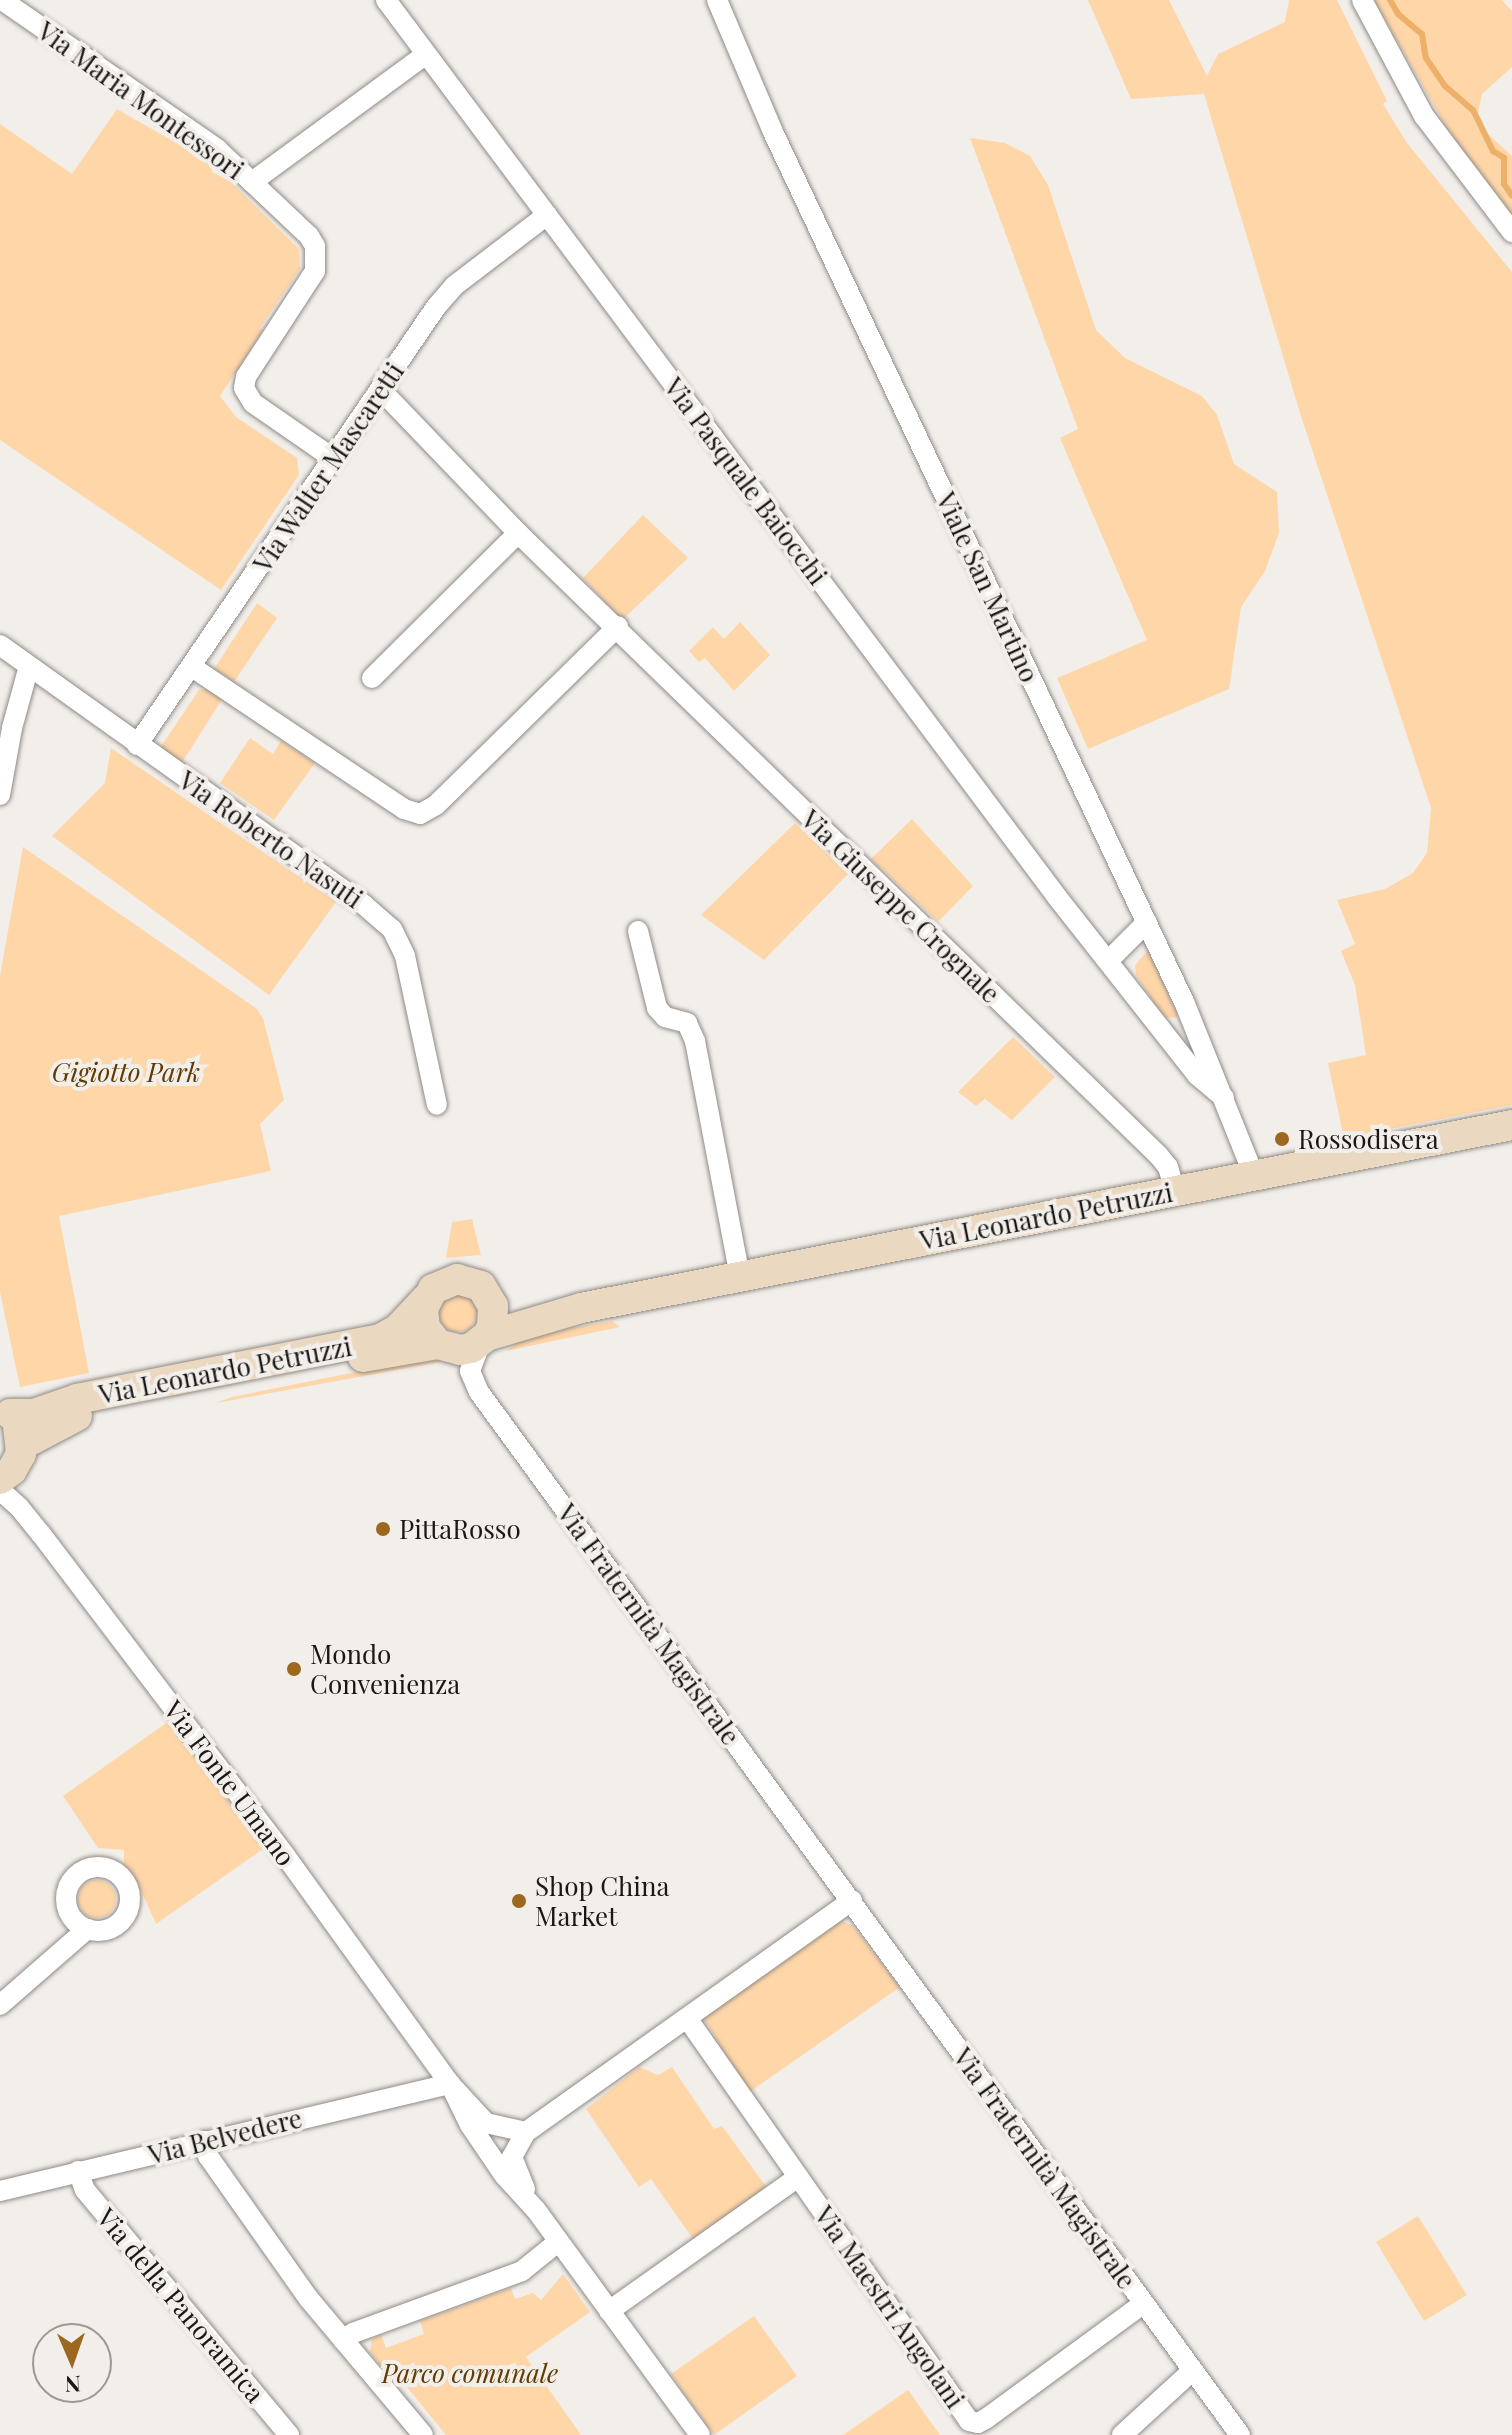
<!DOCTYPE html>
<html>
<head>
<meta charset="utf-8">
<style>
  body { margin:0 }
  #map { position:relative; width:1512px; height:2435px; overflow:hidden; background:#f2eeea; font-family:"Playfair Display",serif }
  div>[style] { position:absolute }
  .green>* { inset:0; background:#ffd6a8 }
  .round { border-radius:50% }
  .stream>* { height:6px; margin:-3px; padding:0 3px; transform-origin:3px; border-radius:3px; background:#edb068 }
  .roads { filter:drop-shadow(0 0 2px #8f8b87) drop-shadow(0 0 2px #8f8b87) }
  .minor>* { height:20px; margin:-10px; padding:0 10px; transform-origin:10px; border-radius:10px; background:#fff }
  .minor>.ring { margin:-10px; padding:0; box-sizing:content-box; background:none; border:20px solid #fff; border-radius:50% }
  .secondary>* { height:30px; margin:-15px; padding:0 15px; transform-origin:15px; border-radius:15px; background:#ead8c0 }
  .dots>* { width:22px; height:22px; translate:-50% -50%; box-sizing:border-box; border:4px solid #f2eeea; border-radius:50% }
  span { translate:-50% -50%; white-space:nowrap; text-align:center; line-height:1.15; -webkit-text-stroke:8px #f2eeea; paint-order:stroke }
  .street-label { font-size:26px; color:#1a1817 }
  .park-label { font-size:26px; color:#623b00; font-style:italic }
  .poi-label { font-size:26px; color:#1a1817 }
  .left { translate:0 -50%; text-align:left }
  .north { position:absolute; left:32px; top:2323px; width:80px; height:80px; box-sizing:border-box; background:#f2eeea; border:2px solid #9c9896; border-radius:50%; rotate:178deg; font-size:22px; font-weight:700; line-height:32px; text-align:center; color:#1a1817 }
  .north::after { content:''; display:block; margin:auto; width:28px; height:36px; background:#9c671f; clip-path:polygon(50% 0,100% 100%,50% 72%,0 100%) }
</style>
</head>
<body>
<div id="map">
  <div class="green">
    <i style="clip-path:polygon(1088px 0,1169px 0,1207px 76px,1218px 54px,1285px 22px,1289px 0,1337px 0,1387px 101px,1383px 104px,1407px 143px,1512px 272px,1512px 1105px,1344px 1138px,1328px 1063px,1366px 1055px,1355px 985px,1341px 951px,1355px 944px,1337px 900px,1385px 889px,1413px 873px,1427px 853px,1431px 808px,1300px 413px,1204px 94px,1131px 99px)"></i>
    <i style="clip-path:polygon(1374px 0,1502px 0,1512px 11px,1512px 67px,1482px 94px,1478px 113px,1488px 134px,1512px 156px,1512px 218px,1450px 134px)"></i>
    <i style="clip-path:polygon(117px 109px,211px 163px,212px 172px,231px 182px,299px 249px,300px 269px,260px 328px,263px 331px,220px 396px,236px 417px,297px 458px,299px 475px,221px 590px,0 440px,0 124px,72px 174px)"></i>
    <i style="clip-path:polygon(970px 138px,1005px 143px,1030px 156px,1048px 185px,1096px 330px,1125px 358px,1202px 396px,1217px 415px,1234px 464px,1277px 492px,1279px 533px,1265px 571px,1241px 607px,1229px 689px,1088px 749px,1057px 678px,1147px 640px,1060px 438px,1078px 429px)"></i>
    <i style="clip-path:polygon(643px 515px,688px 558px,622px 620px,583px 578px)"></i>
    <i style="clip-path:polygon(257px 603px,277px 618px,234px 682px,214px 669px)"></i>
    <i style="clip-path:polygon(740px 622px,770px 655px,734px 691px,705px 658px,699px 662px,689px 651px,713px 627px,724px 639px)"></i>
    <i style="clip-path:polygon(207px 689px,223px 698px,181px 764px,160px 748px,199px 690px)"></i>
    <i style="clip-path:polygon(250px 738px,273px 754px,281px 741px,315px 763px,274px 820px,220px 783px)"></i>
    <i style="clip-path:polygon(111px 748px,336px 902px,269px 995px,52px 836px,105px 783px)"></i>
    <i style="clip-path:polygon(912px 819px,973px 886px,938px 922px,871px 859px)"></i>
    <i style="clip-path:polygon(795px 823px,848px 874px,764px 960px,701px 915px)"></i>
    <i style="clip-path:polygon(23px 847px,257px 1009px,263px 1018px,284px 1100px,260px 1124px,271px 1171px,59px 1216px,89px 1373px,20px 1387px,0 1292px,0 976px)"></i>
    <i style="clip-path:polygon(1148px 950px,1178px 1015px,1175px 1018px,1163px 1017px,1136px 975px,1135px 965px)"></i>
    <i style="clip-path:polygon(1013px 1037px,1055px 1077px,1012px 1120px,985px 1099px,976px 1106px,958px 1092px)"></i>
    <i style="clip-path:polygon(472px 1219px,481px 1255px,446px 1258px,452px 1222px)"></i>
    <i class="round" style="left:439px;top:1294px;width:38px;height:38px"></i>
    <i style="clip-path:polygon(612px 1321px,620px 1327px,506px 1351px,526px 1336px)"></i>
    <i style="clip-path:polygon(431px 1357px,441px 1362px,216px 1403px,232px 1397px)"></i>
    <i style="clip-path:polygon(169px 1721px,263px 1849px,156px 1924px,138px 1884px,124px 1868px,124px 1850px,98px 1848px,63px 1796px)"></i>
    <i class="round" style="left:78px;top:1880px;width:38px;height:38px"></i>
    <i style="clip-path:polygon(837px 1919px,852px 1925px,900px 1987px,748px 2093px,702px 2015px)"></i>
    <i style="clip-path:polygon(639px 2067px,658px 2075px,672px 2067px,714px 2129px,722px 2126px,768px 2189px,693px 2239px,651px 2179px,639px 2187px,586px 2109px)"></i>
    <i style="clip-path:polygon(1418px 2216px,1467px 2295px,1424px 2321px,1376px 2242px)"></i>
    <i style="clip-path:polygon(563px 2274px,590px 2312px,526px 2357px,581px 2435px,446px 2435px,393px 2370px,387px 2374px,370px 2352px,372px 2339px,381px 2335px,386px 2348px,424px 2334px,420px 2321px,511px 2288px,515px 2299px,533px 2293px,541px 2300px)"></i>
    <i style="clip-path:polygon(754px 2316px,797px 2376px,714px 2435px,671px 2374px)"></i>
    <i style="clip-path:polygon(908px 2390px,940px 2435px,843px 2435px)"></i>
  </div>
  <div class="stream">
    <i style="left:1390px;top:0;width:16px;rotate:60deg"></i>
    <i style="left:1398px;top:14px;width:31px;rotate:40deg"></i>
    <i style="left:1422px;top:34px;width:24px;rotate:81deg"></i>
    <i style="left:1426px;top:58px;width:34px;rotate:56deg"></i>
    <i style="left:1445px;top:86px;width:37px;rotate:41deg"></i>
    <i style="left:1473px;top:110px;width:46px;rotate:64deg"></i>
    <i style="left:1493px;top:151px;width:13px;rotate:32deg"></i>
    <i style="left:1504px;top:158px;width:26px;rotate:90deg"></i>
    <i style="left:1504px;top:184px;width:14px;rotate:56deg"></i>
  </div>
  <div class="roads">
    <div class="minor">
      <i style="left:2px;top:0;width:262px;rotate:34.7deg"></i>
      <i style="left:217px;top:149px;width:127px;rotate:43.4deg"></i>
      <i style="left:309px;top:236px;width:12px;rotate:59deg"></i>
      <i style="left:315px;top:246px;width:25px;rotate:90deg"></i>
      <i style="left:315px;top:271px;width:126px;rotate:123.1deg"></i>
      <i style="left:246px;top:377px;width:11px;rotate:100deg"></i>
      <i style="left:244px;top:388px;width:17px;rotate:59deg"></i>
      <i style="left:253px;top:403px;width:98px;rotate:34.7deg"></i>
      <i style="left:386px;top:0;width:1120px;rotate:53.2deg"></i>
      <i style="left:1057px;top:897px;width:226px;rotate:51.8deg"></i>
      <i style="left:1197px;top:1075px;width:35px;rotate:40deg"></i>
      <i style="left:717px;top:0;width:143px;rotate:67deg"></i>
      <i style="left:773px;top:132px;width:964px;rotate:64.71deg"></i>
      <i style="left:1185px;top:1004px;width:185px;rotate:68.1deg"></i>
      <i style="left:1362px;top:0;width:132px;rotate:61.9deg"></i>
      <i style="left:1424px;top:116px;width:146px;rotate:52.8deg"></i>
      <i style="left:252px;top:182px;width:216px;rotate:-36.3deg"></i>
      <i style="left:380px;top:389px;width:199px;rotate:46.2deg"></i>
      <i style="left:518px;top:533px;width:894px;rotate:44.18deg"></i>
      <i style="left:1159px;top:1156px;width:14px;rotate:51deg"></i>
      <i style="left:1168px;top:1167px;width:25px;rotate:74deg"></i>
      <i style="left:0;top:645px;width:447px;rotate:35.5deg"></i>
      <i style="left:364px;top:905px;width:37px;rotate:41deg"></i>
      <i style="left:392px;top:929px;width:30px;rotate:64deg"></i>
      <i style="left:405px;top:956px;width:152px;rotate:77.9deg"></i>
      <i style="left:192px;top:667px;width:255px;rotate:33.8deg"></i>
      <i style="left:404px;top:809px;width:17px;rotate:17deg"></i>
      <i style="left:420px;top:814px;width:18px;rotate:-29deg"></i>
      <i style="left:436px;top:805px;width:255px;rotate:-44.5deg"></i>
      <i style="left:372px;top:678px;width:206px;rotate:-44.8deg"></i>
      <i style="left:137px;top:745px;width:530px;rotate:-55.68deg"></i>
      <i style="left:436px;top:307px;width:28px;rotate:-49deg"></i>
      <i style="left:454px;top:286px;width:117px;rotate:-37.4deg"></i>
      <i style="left:0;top:795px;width:68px;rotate:-79.8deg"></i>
      <i style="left:12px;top:728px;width:64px;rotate:-74.7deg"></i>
      <i style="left:638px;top:931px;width:79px;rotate:76.1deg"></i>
      <i style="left:657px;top:1008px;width:12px;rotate:48deg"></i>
      <i style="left:665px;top:1017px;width:23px;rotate:15deg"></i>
      <i style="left:687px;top:1023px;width:20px;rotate:66deg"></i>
      <i style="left:695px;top:1041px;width:239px;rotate:79.2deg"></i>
      <i style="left:1108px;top:961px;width:55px;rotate:-45deg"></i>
      <i style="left:481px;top:1342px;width:31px;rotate:111deg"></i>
      <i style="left:470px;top:1371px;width:23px;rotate:67deg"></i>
      <i style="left:479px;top:1392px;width:1291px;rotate:53.88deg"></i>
      <i style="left:0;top:1490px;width:25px;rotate:42deg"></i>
      <i style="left:19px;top:1507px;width:35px;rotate:51deg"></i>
      <i style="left:41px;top:1534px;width:402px;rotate:52.8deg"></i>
      <i style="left:284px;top:1854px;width:284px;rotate:54.2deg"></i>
      <i style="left:450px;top:2084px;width:46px;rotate:64deg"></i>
      <i style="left:470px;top:2125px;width:60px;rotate:55.8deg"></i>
      <i style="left:504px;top:2175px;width:47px;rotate:47.6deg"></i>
      <i style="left:536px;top:2210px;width:278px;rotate:53.9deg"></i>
      <i class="ring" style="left:66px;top:1867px;width:44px;height:44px"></i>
      <i style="left:0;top:2005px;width:116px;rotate:-41.1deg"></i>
      <i style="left:687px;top:2018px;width:492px;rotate:55deg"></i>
      <i style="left:969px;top:2421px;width:9px;rotate:13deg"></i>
      <i style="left:978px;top:2423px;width:10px;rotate:-29deg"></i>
      <i style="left:987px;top:2418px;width:193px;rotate:-36.2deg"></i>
      <i style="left:204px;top:2141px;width:16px;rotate:75deg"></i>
      <i style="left:208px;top:2156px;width:175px;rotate:54.8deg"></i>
      <i style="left:309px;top:2299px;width:177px;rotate:50deg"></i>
      <i style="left:78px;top:2171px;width:20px;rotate:70deg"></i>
      <i style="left:85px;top:2190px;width:319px;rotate:50.2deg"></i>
      <i style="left:525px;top:2189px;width:35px;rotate:-112deg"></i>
      <i style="left:512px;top:2157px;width:29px;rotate:-61deg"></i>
      <i style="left:526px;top:2132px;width:400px;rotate:-35.4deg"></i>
      <i style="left:0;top:2191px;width:463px;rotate:-13.4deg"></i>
      <i style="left:450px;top:2084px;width:53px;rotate:47.3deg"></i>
      <i style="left:486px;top:2123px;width:41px;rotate:12.7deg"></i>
      <i style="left:609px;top:2311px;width:232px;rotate:-35.3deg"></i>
      <i style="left:343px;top:2340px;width:12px;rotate:-35deg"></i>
      <i style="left:353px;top:2333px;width:180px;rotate:-20.1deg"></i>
      <i style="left:522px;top:2271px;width:46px;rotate:-38.9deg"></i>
      <i style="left:1122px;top:2435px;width:95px;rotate:-42.4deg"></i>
    </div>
    <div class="secondary">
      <i style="left:487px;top:1336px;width:10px;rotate:-61deg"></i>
      <i style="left:492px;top:1327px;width:21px;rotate:-87deg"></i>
      <i style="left:493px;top:1306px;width:23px;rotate:-121deg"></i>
      <i style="left:481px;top:1286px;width:25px;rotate:-164deg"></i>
      <i style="left:457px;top:1279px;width:26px;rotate:157deg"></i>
      <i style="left:433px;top:1289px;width:22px;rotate:117deg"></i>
      <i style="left:423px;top:1309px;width:19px;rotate:84deg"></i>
      <i style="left:425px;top:1328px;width:21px;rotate:51deg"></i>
      <i style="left:438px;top:1344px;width:23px;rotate:15deg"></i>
      <i style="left:460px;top:1350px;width:11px;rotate:-10deg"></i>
      <i style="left:471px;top:1348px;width:20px;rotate:-37deg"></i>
      <i style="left:487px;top:1336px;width:98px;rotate:-16.6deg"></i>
      <i style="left:581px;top:1308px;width:949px;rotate:-11.12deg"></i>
      <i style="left:363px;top:1357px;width:76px;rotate:-9.8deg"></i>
      <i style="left:10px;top:1414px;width:24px"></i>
      <i style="left:34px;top:1414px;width:46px;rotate:-19.2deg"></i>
      <i style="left:77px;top:1399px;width:309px;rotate:-11.2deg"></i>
      <i style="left:380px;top:1339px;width:21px;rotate:-29deg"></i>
      <i style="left:398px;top:1329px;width:41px;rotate:-47deg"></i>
      <i style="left:22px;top:1445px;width:62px;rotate:-27.8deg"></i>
      <i style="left:0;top:1479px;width:15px;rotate:-37deg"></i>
      <i style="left:12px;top:1470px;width:18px;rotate:-61deg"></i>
      <i style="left:21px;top:1454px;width:28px;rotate:-96deg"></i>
    </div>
  </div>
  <div class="dots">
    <i style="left:1282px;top:1139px;background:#9c671f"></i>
    <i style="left:383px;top:1529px;background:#9c671f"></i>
    <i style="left:294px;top:1669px;background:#9c671f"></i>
    <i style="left:519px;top:1901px;background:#9c671f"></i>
  </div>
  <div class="street-label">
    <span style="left:141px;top:100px;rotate:36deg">Via Maria Montessori</span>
    <span style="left:328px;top:467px;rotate:-56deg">Via Walter Mascaretti</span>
    <span style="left:746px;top:481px;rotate:53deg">Via Pasquale Baiocchi</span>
    <span style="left:988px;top:587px;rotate:65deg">Viale San Martino</span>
    <span style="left:271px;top:839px;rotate:35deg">Via Roberto Nasuti</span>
    <span style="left:901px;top:906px;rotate:44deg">Via Giuseppe Crognale</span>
    <span style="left:1046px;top:1216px;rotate:-11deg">Via Leonardo Petruzzi</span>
    <span style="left:225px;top:1370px;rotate:-11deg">Via Leonardo Petruzzi</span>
    <span style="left:649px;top:1624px;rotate:54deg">Via Fraternità Magistrale</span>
    <span style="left:230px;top:1783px;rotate:53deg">Via Fonte Umano</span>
    <span style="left:225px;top:2136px;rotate:-14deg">Via Belvedere</span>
    <span style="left:1045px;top:2168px;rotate:54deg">Via Fraternità Magistrale</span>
    <span style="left:181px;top:2305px;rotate:50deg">Via della Panoramica</span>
    <span style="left:890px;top:2307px;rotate:55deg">Via Maestri Angolani</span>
  </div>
  <div class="park-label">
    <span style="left:126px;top:1072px">Gigiotto Park</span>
    <span style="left:470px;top:2373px">Parco comunale</span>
  </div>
  <div class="poi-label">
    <span class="left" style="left:1298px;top:1139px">Rossodisera</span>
    <span class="left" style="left:399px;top:1529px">PittaRosso</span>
    <span class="left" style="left:310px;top:1669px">Mondo<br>Convenienza</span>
    <span class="left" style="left:535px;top:1901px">Shop China<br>Market</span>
  </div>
  <div class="north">N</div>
</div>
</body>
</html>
